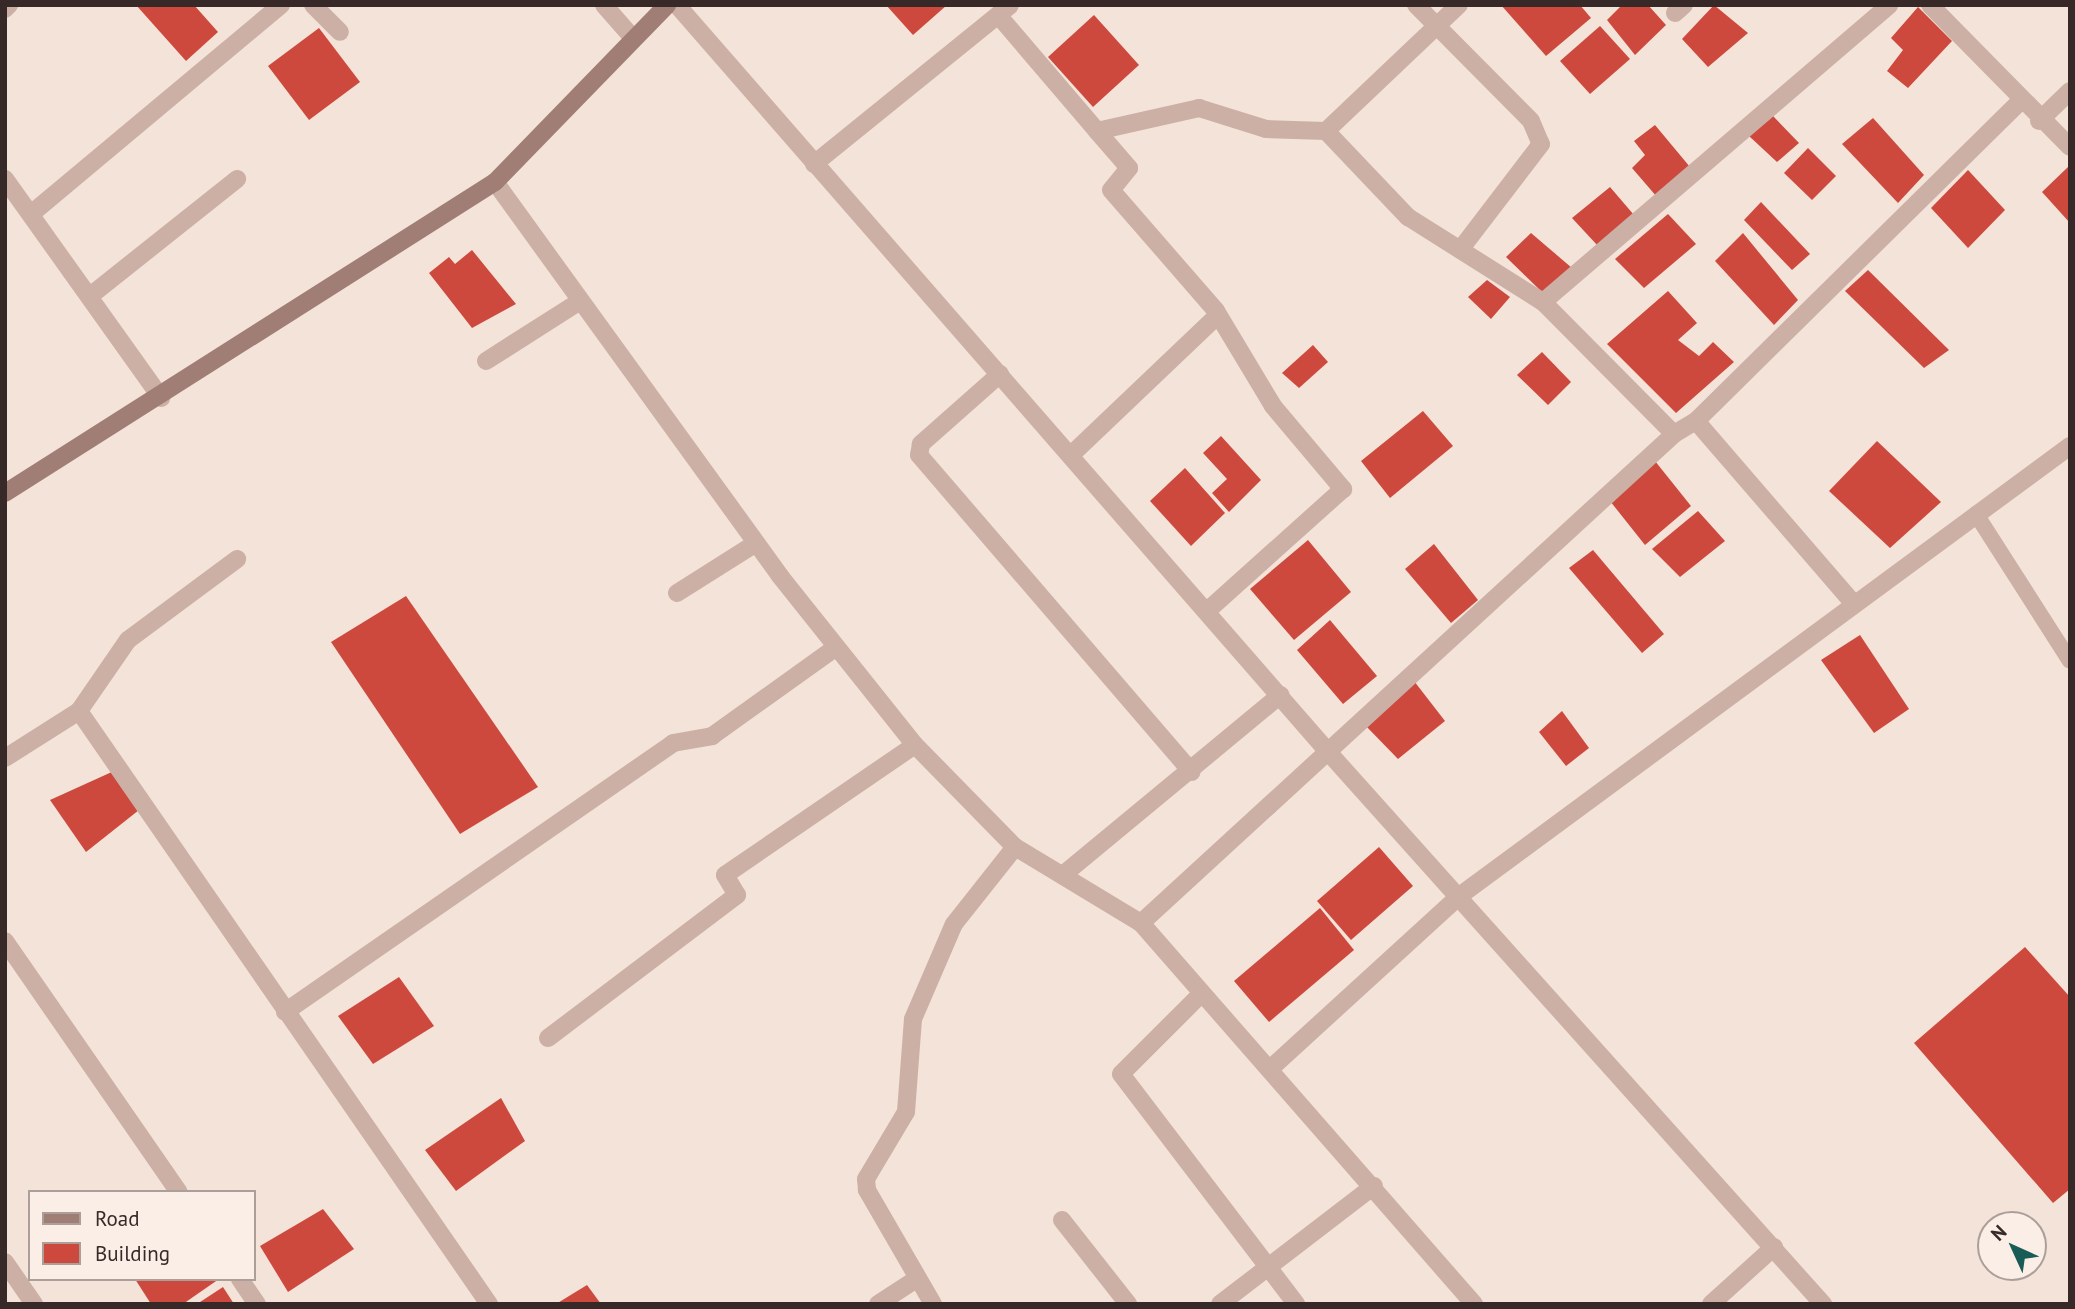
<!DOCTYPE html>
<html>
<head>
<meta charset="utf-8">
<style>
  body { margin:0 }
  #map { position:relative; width:2075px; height:1309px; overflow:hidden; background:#f3e3d9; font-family:"PT Sans",sans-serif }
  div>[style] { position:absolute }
  .building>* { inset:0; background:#ce493d }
  .lane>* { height:16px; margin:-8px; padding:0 8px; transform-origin:8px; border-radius:8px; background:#ccb0a5 }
  .street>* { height:18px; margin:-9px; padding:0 9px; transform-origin:9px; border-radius:9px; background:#ccb0a5 }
  .secondary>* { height:18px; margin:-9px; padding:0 9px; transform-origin:9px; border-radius:9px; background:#a07e76 }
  span { translate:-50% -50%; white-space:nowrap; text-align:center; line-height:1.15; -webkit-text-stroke:5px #faeee6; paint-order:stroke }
  .frame { position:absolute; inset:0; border:7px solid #372927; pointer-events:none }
  .legend { position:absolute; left:28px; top:1190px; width:228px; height:91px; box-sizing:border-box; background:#faeee6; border:2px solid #ac9f9a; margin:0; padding:9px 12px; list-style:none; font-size:21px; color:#372927 }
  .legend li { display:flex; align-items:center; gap:14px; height:35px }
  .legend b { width:35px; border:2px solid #ac9f9a }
  .north { position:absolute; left:1977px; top:1211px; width:70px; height:70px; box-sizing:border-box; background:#faeee6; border:2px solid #ac9f9a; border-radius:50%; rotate:315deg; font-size:19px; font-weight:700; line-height:28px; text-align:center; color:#372927 }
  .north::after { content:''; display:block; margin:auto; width:24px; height:32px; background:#195b55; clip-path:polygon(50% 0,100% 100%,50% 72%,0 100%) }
</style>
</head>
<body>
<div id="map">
  <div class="building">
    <i style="clip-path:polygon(136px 5px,194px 5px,218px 32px,186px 61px)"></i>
    <i style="clip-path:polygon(886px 5px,947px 5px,913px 35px)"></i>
    <i style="clip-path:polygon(1501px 5px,1580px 5px,1591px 18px,1546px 56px)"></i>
    <i style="clip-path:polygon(1622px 5px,1648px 5px,1666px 25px,1635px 55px,1607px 20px)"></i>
    <i style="clip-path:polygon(1714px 5px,1748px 33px,1708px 67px,1682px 39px)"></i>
    <i style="clip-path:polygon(1918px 7px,1952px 41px,1908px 88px,1887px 71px,1903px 50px,1891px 38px)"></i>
    <i style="clip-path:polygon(1094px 15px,1139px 65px,1093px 107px,1048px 57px)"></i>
    <i style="clip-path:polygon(1600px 26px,1630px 59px,1590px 94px,1560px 61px)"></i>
    <i style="clip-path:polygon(319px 28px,360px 82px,309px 120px,268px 66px)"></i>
    <i style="clip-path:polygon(1772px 115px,1799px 143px,1777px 162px,1749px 136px)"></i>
    <i style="clip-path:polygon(1873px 118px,1924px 175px,1898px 203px,1842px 144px)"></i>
    <i style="clip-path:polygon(1655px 125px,1690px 167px,1657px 197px,1632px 168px,1645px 155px,1634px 141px)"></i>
    <i style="clip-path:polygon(1808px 148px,1836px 176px,1812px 200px,1784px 173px)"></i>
    <i style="clip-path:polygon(2068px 167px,2070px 169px,2070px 223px,2042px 192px)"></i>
    <i style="clip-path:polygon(1968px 170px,2005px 210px,1968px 248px,1931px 208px)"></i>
    <i style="clip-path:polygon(1610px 187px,1634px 215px,1598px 246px,1572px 218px)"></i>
    <i style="clip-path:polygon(1761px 202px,1810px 254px,1792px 270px,1744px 220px)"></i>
    <i style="clip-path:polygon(1668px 214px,1696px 244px,1644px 288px,1615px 259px)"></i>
    <i style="clip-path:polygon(1531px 233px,1572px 268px,1544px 294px,1506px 257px)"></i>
    <i style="clip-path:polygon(1743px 233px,1798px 300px,1774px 325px,1715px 261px)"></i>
    <i style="clip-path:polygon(472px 250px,516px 304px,472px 328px,429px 273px,449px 257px,455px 264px)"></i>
    <i style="clip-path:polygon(1868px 270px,1949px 350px,1924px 368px,1845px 291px)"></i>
    <i style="clip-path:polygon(1487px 280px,1510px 297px,1491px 319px,1468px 297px)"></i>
    <i style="clip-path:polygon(1668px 291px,1697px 323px,1678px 340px,1699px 356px,1713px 342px,1734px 362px,1676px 413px,1607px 344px)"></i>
    <i style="clip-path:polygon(1313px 345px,1328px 362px,1299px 388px,1282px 373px)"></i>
    <i style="clip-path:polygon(1542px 352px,1571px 382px,1548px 405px,1517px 375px)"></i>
    <i style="clip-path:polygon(1423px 411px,1453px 446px,1390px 498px,1361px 461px)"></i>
    <i style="clip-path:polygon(1221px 436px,1261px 480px,1229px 512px,1212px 493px,1227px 479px,1203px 453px)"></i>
    <i style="clip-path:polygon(1877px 441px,1941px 502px,1890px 548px,1829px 491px)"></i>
    <i style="clip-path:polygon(1655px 461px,1691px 506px,1645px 545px,1610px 501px)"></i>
    <i style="clip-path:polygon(1185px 468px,1225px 513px,1191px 546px,1150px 501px)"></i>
    <i style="clip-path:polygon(1698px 511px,1725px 541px,1680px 577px,1652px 549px)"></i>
    <i style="clip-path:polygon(1308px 540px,1351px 592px,1294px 640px,1250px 589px)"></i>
    <i style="clip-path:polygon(1434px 544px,1478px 600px,1451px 623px,1405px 569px)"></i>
    <i style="clip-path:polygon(1593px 550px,1664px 634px,1642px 653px,1569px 568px)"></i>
    <i style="clip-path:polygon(406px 596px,538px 787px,460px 834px,331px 642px)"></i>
    <i style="clip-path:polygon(1330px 620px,1377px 676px,1343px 704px,1297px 650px)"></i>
    <i style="clip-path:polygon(1860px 635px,1909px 709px,1874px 733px,1821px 660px)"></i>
    <i style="clip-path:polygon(1414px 681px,1445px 721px,1398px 759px,1364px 724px)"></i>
    <i style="clip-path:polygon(1562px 711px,1589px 748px,1566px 766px,1539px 732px)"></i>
    <i style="clip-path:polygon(114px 771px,139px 810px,86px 852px,50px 800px)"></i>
    <i style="clip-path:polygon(1379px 847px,1413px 886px,1351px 940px,1317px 901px)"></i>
    <i style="clip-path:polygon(1320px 908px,1354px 950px,1269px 1022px,1234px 981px)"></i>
    <i style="clip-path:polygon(2025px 947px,2070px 997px,2070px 1189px,2053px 1203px,1914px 1043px)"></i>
    <i style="clip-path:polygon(399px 977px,434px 1026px,373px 1064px,338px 1016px)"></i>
    <i style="clip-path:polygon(501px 1098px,525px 1141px,456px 1191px,425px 1150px)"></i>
    <i style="clip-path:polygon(323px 1209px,354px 1249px,288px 1292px,260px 1246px)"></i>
    <i style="clip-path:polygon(135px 1279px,219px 1279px,183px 1304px,151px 1304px)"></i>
    <i style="clip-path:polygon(587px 1285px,601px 1304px,556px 1304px)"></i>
    <i style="clip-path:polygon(223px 1287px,234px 1304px,197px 1304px)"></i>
  </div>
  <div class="lane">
    <i style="left:1976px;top:514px;width:174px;rotate:57.4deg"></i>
  </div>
  <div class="street">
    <i style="left:313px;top:5px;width:38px;rotate:45deg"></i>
    <i style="left:604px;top:5px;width:43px;rotate:48.8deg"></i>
    <i style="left:677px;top:5px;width:994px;rotate:48.92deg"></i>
    <i style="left:1330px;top:754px;width:739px;rotate:48.13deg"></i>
    <i style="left:1416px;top:5px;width:163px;rotate:45.2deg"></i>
    <i style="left:1531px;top:121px;width:25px;rotate:67deg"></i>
    <i style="left:1541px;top:144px;width:133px;rotate:127.4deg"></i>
    <i style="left:1930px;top:5px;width:199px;rotate:45.4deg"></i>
    <i style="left:5px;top:9px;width:6px;rotate:-45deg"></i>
    <i style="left:1675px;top:13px;width:12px;rotate:-42deg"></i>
    <i style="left:998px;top:15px;width:153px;rotate:49.5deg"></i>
    <i style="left:1097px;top:131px;width:105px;rotate:-12.7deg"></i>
    <i style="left:1199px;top:108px;width:70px;rotate:17.4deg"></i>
    <i style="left:1266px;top:129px;width:60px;rotate:1.9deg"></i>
    <i style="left:1326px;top:131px;width:119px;rotate:46.4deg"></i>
    <i style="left:1408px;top:217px;width:160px;rotate:32.2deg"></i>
    <i style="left:1543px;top:302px;width:186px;rotate:45.2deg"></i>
    <i style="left:2039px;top:121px;width:43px;rotate:-44.1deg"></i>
    <i style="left:1097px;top:131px;width:49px;rotate:49.1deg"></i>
    <i style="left:1129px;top:168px;width:28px;rotate:129deg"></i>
    <i style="left:1111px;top:190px;width:160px;rotate:49deg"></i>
    <i style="left:1216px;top:311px;width:111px;rotate:59deg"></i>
    <i style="left:1273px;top:406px;width:109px;rotate:49.9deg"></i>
    <i style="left:1343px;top:489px;width:183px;rotate:138.1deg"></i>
    <i style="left:1326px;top:131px;width:183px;rotate:-43.5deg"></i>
    <i style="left:814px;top:164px;width:252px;rotate:-39deg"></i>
    <i style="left:5px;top:179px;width:269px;rotate:54.5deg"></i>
    <i style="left:495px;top:182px;width:486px;rotate:54.1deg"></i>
    <i style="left:780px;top:576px;width:216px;rotate:51.4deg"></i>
    <i style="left:915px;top:745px;width:143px;rotate:45.6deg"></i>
    <i style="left:1015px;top:847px;width:147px;rotate:31.1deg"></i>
    <i style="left:1141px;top:923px;width:506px;rotate:48.85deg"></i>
    <i style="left:31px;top:214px;width:326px;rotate:-39.9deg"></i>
    <i style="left:90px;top:296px;width:188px;rotate:-38.5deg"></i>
    <i style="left:1543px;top:302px;width:456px;rotate:-40.6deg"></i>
    <i style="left:486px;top:361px;width:108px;rotate:-32.5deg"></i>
    <i style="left:1000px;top:374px;width:106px;rotate:138.5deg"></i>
    <i style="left:921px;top:444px;width:11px;rotate:100deg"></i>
    <i style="left:919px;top:455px;width:418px;rotate:49.3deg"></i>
    <i style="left:1696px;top:421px;width:240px;rotate:49.2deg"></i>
    <i style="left:1071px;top:455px;width:203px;rotate:-43.6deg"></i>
    <i style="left:677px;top:593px;width:93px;rotate:-32.3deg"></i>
    <i style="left:79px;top:711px;width:721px;rotate:55.34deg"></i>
    <i style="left:5px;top:758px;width:88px;rotate:-32.4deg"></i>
    <i style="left:79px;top:711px;width:86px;rotate:-55.4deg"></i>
    <i style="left:128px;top:640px;width:136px;rotate:-36.6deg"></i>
    <i style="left:1064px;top:874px;width:281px;rotate:-39.6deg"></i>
    <i style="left:1141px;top:923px;width:723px;rotate:-42.53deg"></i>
    <i style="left:1674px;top:434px;width:26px;rotate:-31deg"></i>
    <i style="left:1696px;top:421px;width:455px;rotate:-44.6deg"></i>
    <i style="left:5px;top:941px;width:305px;rotate:55.3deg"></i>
    <i style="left:1201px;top:994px;width:113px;rotate:135deg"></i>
    <i style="left:1121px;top:1074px;width:289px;rotate:52.7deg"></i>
    <i style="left:285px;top:1012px;width:472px;rotate:-34.7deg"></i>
    <i style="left:673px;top:743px;width:40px;rotate:-10deg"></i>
    <i style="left:712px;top:736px;width:151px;rotate:-35.6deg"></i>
    <i style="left:548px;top:1038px;width:237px;rotate:-37.1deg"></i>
    <i style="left:737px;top:895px;width:23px;rotate:-121deg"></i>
    <i style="left:725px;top:875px;width:230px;rotate:-34.4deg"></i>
    <i style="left:1271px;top:1068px;width:253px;rotate:-42.4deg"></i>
    <i style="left:1458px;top:897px;width:760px;rotate:-36.39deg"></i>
    <i style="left:1062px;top:1220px;width:107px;rotate:51.8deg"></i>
    <i style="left:5px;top:1262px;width:51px;rotate:55.4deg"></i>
    <i style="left:240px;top:1279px;width:30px;rotate:56deg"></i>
    <i style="left:878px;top:1304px;width:44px;rotate:-33deg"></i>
    <i style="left:933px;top:1304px;width:132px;rotate:-120.1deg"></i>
    <i style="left:867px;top:1190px;width:11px;rotate:-95deg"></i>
    <i style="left:866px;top:1179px;width:78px;rotate:-59.2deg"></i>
    <i style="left:906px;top:1112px;width:93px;rotate:-85.7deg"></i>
    <i style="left:913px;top:1019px;width:103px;rotate:-66.7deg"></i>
    <i style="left:954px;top:924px;width:98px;rotate:-51.6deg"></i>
    <i style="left:1220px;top:1304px;width:194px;rotate:-37.5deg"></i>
    <i style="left:1711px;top:1304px;width:85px;rotate:-42.1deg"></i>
  </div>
  <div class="secondary">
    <i style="left:5px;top:493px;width:580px;rotate:-32.4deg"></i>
    <i style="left:495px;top:182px;width:247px;rotate:-45.8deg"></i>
  </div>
  <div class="frame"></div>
  <ul class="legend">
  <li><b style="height:9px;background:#a07e76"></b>Road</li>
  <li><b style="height:19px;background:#ce493d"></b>Building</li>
  </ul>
  <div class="north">N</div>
</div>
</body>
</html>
